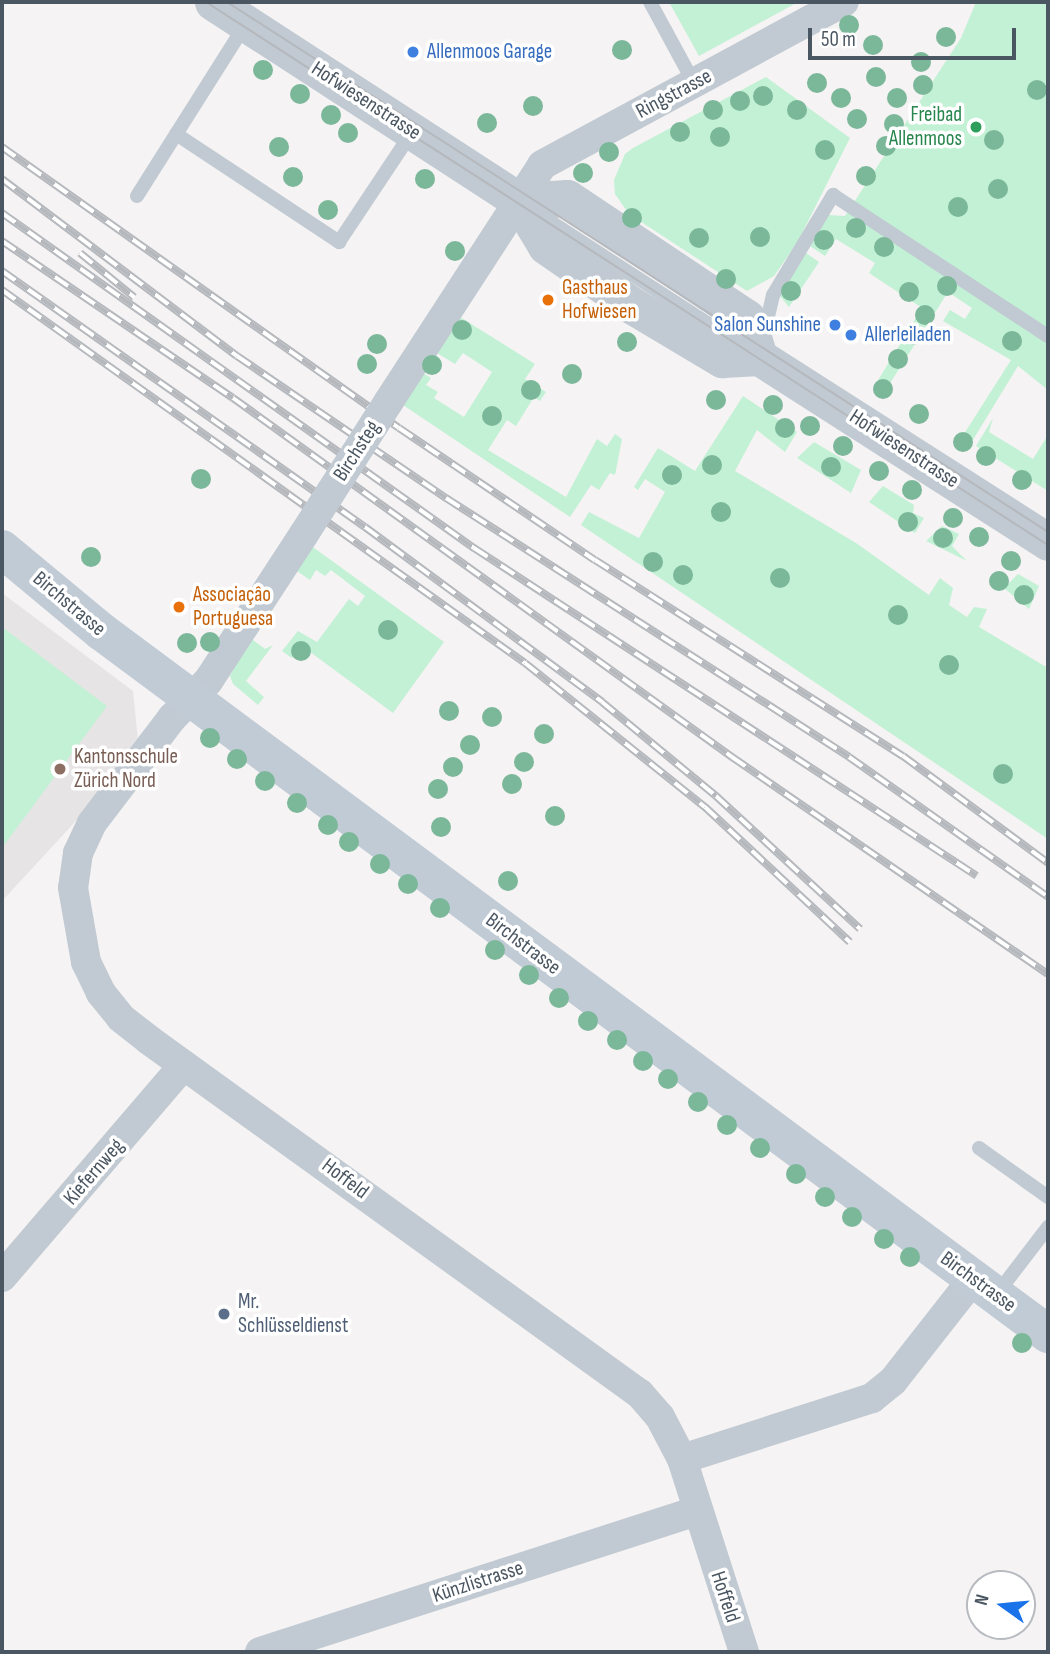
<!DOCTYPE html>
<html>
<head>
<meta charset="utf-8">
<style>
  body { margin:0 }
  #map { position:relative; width:1050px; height:1654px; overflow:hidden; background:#f5f3f3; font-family:"Sofia Sans Condensed",sans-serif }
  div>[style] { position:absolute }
  .education>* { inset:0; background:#e6e4e5 }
  .green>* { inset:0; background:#c3f1d5 }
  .service>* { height:14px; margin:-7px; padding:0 7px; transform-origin:7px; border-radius:7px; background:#c1cad2 }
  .minor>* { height:30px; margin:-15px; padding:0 15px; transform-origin:15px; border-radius:15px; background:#c1cad2 }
  .tertiary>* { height:37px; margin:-18.5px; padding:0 18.5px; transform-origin:18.5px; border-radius:18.5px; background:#c1cad2 }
  .secondary>* { height:38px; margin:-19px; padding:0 19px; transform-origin:19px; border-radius:19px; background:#c1cbd6 }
  .tram>* { height:2px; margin:-1px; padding:0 1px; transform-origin:1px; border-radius:1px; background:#b5b8bd }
  .rail>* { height:8px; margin-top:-4px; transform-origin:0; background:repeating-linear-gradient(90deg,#fff 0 16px,#b5b8bd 0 32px); box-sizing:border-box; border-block:2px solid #b5b8bd }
  .minor-bridge>* { height:30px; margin:-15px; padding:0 15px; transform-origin:15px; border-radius:15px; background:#c1cad2 }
  .trees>* { width:20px; height:20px; margin:-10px; border-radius:50%; background:#7bb799 }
  .dots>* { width:19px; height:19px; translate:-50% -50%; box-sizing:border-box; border:4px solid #fff; border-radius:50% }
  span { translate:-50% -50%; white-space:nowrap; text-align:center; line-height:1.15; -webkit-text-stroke:7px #fff; paint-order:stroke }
  .shop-label { font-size:21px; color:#366cbe }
  .left { translate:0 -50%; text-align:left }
  .right { translate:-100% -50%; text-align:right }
  .street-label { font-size:21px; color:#4a5661 }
  .leisure-label { font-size:21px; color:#27864d }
  .food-label { font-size:21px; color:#c56008 }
  .education-label { font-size:21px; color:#785e54 }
  .service-label { font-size:21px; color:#4e5e75 }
  .frame { position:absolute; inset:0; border:4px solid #4a5661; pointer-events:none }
  .north { position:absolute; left:966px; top:1570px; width:70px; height:70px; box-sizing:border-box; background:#fff; border:2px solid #b7bbc0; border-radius:50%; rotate:285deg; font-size:19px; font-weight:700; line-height:28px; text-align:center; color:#4a5661 }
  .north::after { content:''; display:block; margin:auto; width:24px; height:32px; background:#1a73e8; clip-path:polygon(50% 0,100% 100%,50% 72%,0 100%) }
  .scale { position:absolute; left:808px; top:28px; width:208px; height:32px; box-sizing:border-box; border:4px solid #4a5661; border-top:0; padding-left:9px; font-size:21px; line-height:24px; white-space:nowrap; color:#4a5661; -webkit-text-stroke:5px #fff; paint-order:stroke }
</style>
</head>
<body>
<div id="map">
  <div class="education">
    <i style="clip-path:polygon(2px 593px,133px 691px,138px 741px,98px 797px,2px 901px)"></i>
  </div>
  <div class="green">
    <i style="clip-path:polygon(669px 2px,798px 2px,699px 56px)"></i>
    <i style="clip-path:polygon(976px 2px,1048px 2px,1048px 390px,1018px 366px,971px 443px,962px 437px,1011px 360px,943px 321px,950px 310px,965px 319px,972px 308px,948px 292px,887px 388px,877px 382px,922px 308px,869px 273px,875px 263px,836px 239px,825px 256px,810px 246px,828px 215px,845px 216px,961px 38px)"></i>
    <i style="clip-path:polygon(766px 77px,850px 138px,797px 243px,774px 276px,747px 291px,629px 214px,615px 194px,614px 180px,625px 154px,633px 148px)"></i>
    <i style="clip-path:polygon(806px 253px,819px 262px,789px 307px,779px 295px)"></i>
    <i style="clip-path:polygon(460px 317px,535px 364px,525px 379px,546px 392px,540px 401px,534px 397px,516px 426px,507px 420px,488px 450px,566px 497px,597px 439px,607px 446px,615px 434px,622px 439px,615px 475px,610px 473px,599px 490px,591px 485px,570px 517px,403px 405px,423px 373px,431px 378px,426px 385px,438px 392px,434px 398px,464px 417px,492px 372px,463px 353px,455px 364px,437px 353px)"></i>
    <i style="clip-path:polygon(743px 396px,797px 432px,785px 452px,757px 430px,735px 471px,856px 543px,929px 595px,940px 578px,953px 588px,949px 605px,967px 617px,974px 607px,987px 609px,979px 627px,1048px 668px,1048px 839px,581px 525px,589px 512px,639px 538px,665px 492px,645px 479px,638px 490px,634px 487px,658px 448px,695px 471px)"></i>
    <i style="clip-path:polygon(993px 418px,989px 432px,1033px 459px,1048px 435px,1048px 491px,976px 446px)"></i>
    <i style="clip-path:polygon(814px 442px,861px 470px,851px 493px,797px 458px)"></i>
    <i style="clip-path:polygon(883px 486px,914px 505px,913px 513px,924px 518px,915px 533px,869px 502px)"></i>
    <i style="clip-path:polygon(942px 526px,959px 534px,952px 546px,967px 561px,926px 541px)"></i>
    <i style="clip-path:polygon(310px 545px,444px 642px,393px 713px,302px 646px,292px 658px,282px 651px,298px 631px,317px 642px,349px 599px,358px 606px,365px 596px,331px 570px,325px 576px,316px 570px,310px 580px,294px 569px)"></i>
    <i style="clip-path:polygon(1018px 574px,1039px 586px,1029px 609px,1004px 588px)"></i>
    <i style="clip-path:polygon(2px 627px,107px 706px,2px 848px)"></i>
    <i style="clip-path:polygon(254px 631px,253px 640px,265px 649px,273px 645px,246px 681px,264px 697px,258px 705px,233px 684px,230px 676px)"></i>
  </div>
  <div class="service">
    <i style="left:650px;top:2px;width:92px;rotate:61.5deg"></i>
    <i style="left:176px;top:134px;width:196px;rotate:33.5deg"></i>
    <i style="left:339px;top:242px;width:132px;rotate:-56.4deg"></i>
    <i style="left:137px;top:196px;width:202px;rotate:-57.7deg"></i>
    <i style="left:540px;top:215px;width:249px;rotate:32.9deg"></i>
    <i style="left:763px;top:338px;width:44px;rotate:-76.9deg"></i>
    <i style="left:773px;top:295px;width:117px;rotate:-59deg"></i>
    <i style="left:833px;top:195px;width:257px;rotate:33.3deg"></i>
    <i style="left:979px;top:1148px;width:85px;rotate:35.4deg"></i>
    <i style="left:996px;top:1295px;width:86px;rotate:-52.6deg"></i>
  </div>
  <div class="minor">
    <i style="left:389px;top:401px;width:281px;rotate:-57deg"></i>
    <i style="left:542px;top:165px;width:343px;rotate:-28.4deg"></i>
    <i style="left:304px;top:534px;width:176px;rotate:123.1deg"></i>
    <i style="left:208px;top:681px;width:52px;rotate:134.2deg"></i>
    <i style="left:172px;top:718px;width:132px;rotate:127.3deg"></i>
    <i style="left:92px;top:823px;width:33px;rotate:115deg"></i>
    <i style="left:78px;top:853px;width:35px;rotate:98deg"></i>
    <i style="left:73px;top:888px;width:75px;rotate:80deg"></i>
    <i style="left:86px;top:962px;width:34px;rotate:64deg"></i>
    <i style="left:101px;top:993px;width:32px;rotate:51deg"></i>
    <i style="left:121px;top:1018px;width:36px;rotate:38deg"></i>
    <i style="left:149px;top:1040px;width:605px;rotate:35.79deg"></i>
    <i style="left:640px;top:1394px;width:30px;rotate:49deg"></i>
    <i style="left:660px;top:1417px;width:47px;rotate:62.4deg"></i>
    <i style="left:682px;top:1459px;width:203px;rotate:72.2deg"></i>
    <i style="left:2px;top:1277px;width:279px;rotate:-49.4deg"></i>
    <i style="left:682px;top:1459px;width:200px;rotate:-17.8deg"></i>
    <i style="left:872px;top:1398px;width:27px;rotate:-39deg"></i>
    <i style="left:893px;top:1381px;width:130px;rotate:-51.9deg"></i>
    <i style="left:260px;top:1652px;width:458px;rotate:-17.9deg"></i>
  </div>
  <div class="tertiary">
    <i style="left:213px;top:2px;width:365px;rotate:33deg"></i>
    <i style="left:519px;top:201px;width:52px;rotate:59deg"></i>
    <i style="left:546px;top:246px;width:106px;rotate:34.6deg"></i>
    <i style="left:633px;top:306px;width:104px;rotate:30.8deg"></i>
    <i style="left:722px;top:359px;width:37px;rotate:-3deg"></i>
    <i style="left:759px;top:357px;width:343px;rotate:32.6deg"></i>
    <i style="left:519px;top:201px;width:48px;rotate:-3.6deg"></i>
    <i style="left:567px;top:198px;width:216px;rotate:33.7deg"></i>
    <i style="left:747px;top:318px;width:41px;rotate:72.9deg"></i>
  </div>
  <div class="secondary">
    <i style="left:2px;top:549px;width:130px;rotate:39.7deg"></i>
    <i style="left:102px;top:632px;width:1178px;rotate:36.58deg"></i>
  </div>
  <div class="tram">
    <i style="left:206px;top:2px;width:1002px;rotate:32.82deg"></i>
    <i style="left:227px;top:2px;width:977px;rotate:32.84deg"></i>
  </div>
  <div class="rail">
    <i style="left:2px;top:147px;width:486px;rotate:35.3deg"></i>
    <i style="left:399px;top:428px;width:236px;rotate:34deg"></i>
    <i style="left:595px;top:560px;width:365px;rotate:32.5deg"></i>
    <i style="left:903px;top:756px;width:180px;rotate:36.4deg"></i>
    <i style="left:2px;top:179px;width:294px;rotate:37deg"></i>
    <i style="left:237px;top:356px;width:253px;rotate:34.2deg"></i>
    <i style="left:446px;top:498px;width:479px;rotate:32.7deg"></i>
    <i style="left:849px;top:757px;width:243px;rotate:35.1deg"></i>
    <i style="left:2px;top:213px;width:579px;rotate:35.37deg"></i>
    <i style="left:474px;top:548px;width:600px;rotate:33.11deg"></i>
    <i style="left:2px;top:241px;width:279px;rotate:34.2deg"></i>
    <i style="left:233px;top:398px;width:615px;rotate:35.73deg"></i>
    <i style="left:732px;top:757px;width:383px;rotate:34.5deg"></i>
    <i style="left:80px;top:253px;width:70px;rotate:39.2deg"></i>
    <i style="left:2px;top:271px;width:444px;rotate:35.2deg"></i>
    <i style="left:365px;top:527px;width:295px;rotate:36.4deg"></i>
    <i style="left:602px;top:702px;width:148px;rotate:39.5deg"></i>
    <i style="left:716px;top:796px;width:196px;rotate:42.7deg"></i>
    <i style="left:2px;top:290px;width:642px;rotate:35.5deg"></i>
    <i style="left:525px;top:663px;width:231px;rotate:38.7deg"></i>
    <i style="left:705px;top:807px;width:198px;rotate:43deg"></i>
  </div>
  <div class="minor-bridge">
    <i style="left:304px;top:534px;width:158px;rotate:-57.4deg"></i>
  </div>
  <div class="trees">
    <i style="left:849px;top:25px"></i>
    <i style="left:946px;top:37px"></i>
    <i style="left:873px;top:45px"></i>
    <i style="left:622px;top:50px"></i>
    <i style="left:921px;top:62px"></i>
    <i style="left:263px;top:70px"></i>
    <i style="left:876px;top:77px"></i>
    <i style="left:817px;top:83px"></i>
    <i style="left:923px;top:85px"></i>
    <i style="left:1037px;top:90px"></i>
    <i style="left:300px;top:94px"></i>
    <i style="left:763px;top:96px"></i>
    <i style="left:841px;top:98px"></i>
    <i style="left:897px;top:98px"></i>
    <i style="left:740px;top:101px"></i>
    <i style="left:533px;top:106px"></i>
    <i style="left:713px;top:110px"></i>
    <i style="left:797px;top:110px"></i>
    <i style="left:331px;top:115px"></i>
    <i style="left:857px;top:119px"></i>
    <i style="left:487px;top:123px"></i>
    <i style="left:894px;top:124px"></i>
    <i style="left:680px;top:132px"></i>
    <i style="left:348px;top:133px"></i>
    <i style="left:720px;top:137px"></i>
    <i style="left:994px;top:140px"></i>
    <i style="left:886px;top:146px"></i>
    <i style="left:279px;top:147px"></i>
    <i style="left:825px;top:150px"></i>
    <i style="left:609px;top:152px"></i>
    <i style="left:583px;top:173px"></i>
    <i style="left:866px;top:176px"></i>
    <i style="left:293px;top:177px"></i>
    <i style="left:425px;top:179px"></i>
    <i style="left:998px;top:189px"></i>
    <i style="left:958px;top:207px"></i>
    <i style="left:328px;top:210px"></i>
    <i style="left:632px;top:218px"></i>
    <i style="left:856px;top:228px"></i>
    <i style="left:760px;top:237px"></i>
    <i style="left:699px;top:238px"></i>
    <i style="left:824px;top:240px"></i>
    <i style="left:884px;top:247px"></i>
    <i style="left:455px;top:251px"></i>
    <i style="left:726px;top:279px"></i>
    <i style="left:947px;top:286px"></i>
    <i style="left:791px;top:291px"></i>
    <i style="left:909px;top:292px"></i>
    <i style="left:925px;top:315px"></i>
    <i style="left:462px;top:330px"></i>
    <i style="left:913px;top:335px"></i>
    <i style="left:1012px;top:341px"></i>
    <i style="left:627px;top:342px"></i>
    <i style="left:377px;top:344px"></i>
    <i style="left:898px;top:359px"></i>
    <i style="left:367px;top:364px"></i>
    <i style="left:432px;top:365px"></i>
    <i style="left:572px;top:374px"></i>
    <i style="left:883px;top:389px"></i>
    <i style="left:531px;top:390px"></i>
    <i style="left:716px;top:400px"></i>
    <i style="left:773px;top:405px"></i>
    <i style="left:919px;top:414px"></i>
    <i style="left:492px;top:416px"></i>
    <i style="left:810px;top:426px"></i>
    <i style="left:785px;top:428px"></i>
    <i style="left:963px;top:442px"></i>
    <i style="left:843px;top:446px"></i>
    <i style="left:986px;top:456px"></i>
    <i style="left:712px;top:465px"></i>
    <i style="left:831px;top:467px"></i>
    <i style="left:879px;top:471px"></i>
    <i style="left:672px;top:475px"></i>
    <i style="left:201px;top:479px"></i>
    <i style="left:1022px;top:480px"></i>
    <i style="left:912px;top:490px"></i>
    <i style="left:721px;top:512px"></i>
    <i style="left:953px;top:518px"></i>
    <i style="left:908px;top:522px"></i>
    <i style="left:979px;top:537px"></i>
    <i style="left:943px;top:538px"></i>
    <i style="left:91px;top:557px"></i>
    <i style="left:1011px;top:561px"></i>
    <i style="left:653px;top:562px"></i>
    <i style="left:683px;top:575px"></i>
    <i style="left:780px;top:578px"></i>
    <i style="left:999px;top:581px"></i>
    <i style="left:1024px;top:595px"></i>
    <i style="left:898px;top:615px"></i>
    <i style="left:388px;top:630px"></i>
    <i style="left:210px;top:642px"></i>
    <i style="left:187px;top:643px"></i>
    <i style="left:301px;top:651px"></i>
    <i style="left:949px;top:665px"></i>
    <i style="left:449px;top:711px"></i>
    <i style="left:492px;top:717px"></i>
    <i style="left:544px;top:734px"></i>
    <i style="left:210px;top:738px"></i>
    <i style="left:470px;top:745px"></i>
    <i style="left:237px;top:759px"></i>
    <i style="left:524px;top:762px"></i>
    <i style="left:453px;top:767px"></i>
    <i style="left:1003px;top:774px"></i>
    <i style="left:265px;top:781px"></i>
    <i style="left:512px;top:784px"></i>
    <i style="left:438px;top:789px"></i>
    <i style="left:297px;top:803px"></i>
    <i style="left:555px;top:816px"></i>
    <i style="left:328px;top:825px"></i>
    <i style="left:441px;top:827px"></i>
    <i style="left:349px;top:842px"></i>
    <i style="left:380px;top:864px"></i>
    <i style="left:508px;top:881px"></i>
    <i style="left:408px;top:884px"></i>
    <i style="left:440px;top:908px"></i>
    <i style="left:495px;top:950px"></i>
    <i style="left:529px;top:975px"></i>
    <i style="left:559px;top:998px"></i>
    <i style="left:588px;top:1021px"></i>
    <i style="left:617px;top:1040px"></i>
    <i style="left:643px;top:1061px"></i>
    <i style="left:668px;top:1079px"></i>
    <i style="left:698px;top:1102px"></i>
    <i style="left:727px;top:1125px"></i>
    <i style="left:760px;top:1148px"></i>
    <i style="left:796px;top:1174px"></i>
    <i style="left:825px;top:1197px"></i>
    <i style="left:852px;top:1217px"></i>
    <i style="left:884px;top:1239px"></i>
    <i style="left:910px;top:1257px"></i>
    <i style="left:1022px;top:1343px"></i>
  </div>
  <div class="dots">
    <i style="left:413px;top:52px;background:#3f7fe0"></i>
    <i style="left:976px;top:127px;background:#2e9e5b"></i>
    <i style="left:548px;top:300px;background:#e8710a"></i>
    <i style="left:835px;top:325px;background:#3f7fe0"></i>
    <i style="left:851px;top:335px;background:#3f7fe0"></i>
    <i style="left:179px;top:607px;background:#e8710a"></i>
    <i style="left:60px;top:769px;background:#8d6e63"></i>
    <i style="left:224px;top:1314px;background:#5c6f8a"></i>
  </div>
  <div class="shop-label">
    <span class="left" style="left:427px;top:52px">Allenmoos Garage</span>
    <span class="right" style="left:821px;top:325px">Salon Sunshine</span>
    <span class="left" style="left:865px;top:335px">Allerleiladen</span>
  </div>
  <div class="street-label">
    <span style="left:674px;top:94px;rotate:-28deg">Ringstrasse</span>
    <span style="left:366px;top:101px;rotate:33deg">Hofwiesenstrasse</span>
    <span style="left:904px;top:449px;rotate:33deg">Hofwiesenstrasse</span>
    <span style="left:357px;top:451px;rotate:-57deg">Birchsteg</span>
    <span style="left:69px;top:604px;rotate:40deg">Birchstrasse</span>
    <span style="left:523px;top:944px;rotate:37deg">Birchstrasse</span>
    <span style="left:94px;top:1172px;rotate:-49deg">Kiefernweg</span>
    <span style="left:345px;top:1179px;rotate:37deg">Hoffeld</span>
    <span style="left:978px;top:1282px;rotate:36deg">Birchstrasse</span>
    <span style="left:478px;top:1582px;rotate:-18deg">Künzlistrasse</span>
    <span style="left:725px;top:1597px;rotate:72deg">Hoffeld</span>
  </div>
  <div class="leisure-label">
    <span class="right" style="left:962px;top:127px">Freibad<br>Allenmoos</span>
  </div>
  <div class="food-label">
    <span class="left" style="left:562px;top:300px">Gasthaus<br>Hofwiesen</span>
    <span class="left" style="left:193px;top:607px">Associaçâo<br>Portuguesa</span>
  </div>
  <div class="education-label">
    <span class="left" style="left:74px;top:769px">Kantonsschule<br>Zürich Nord</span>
  </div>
  <div class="service-label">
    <span class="left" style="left:238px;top:1314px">Mr.<br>Schlüsseldienst</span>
  </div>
  <div class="frame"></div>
  <div class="north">N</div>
  <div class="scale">50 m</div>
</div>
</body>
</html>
